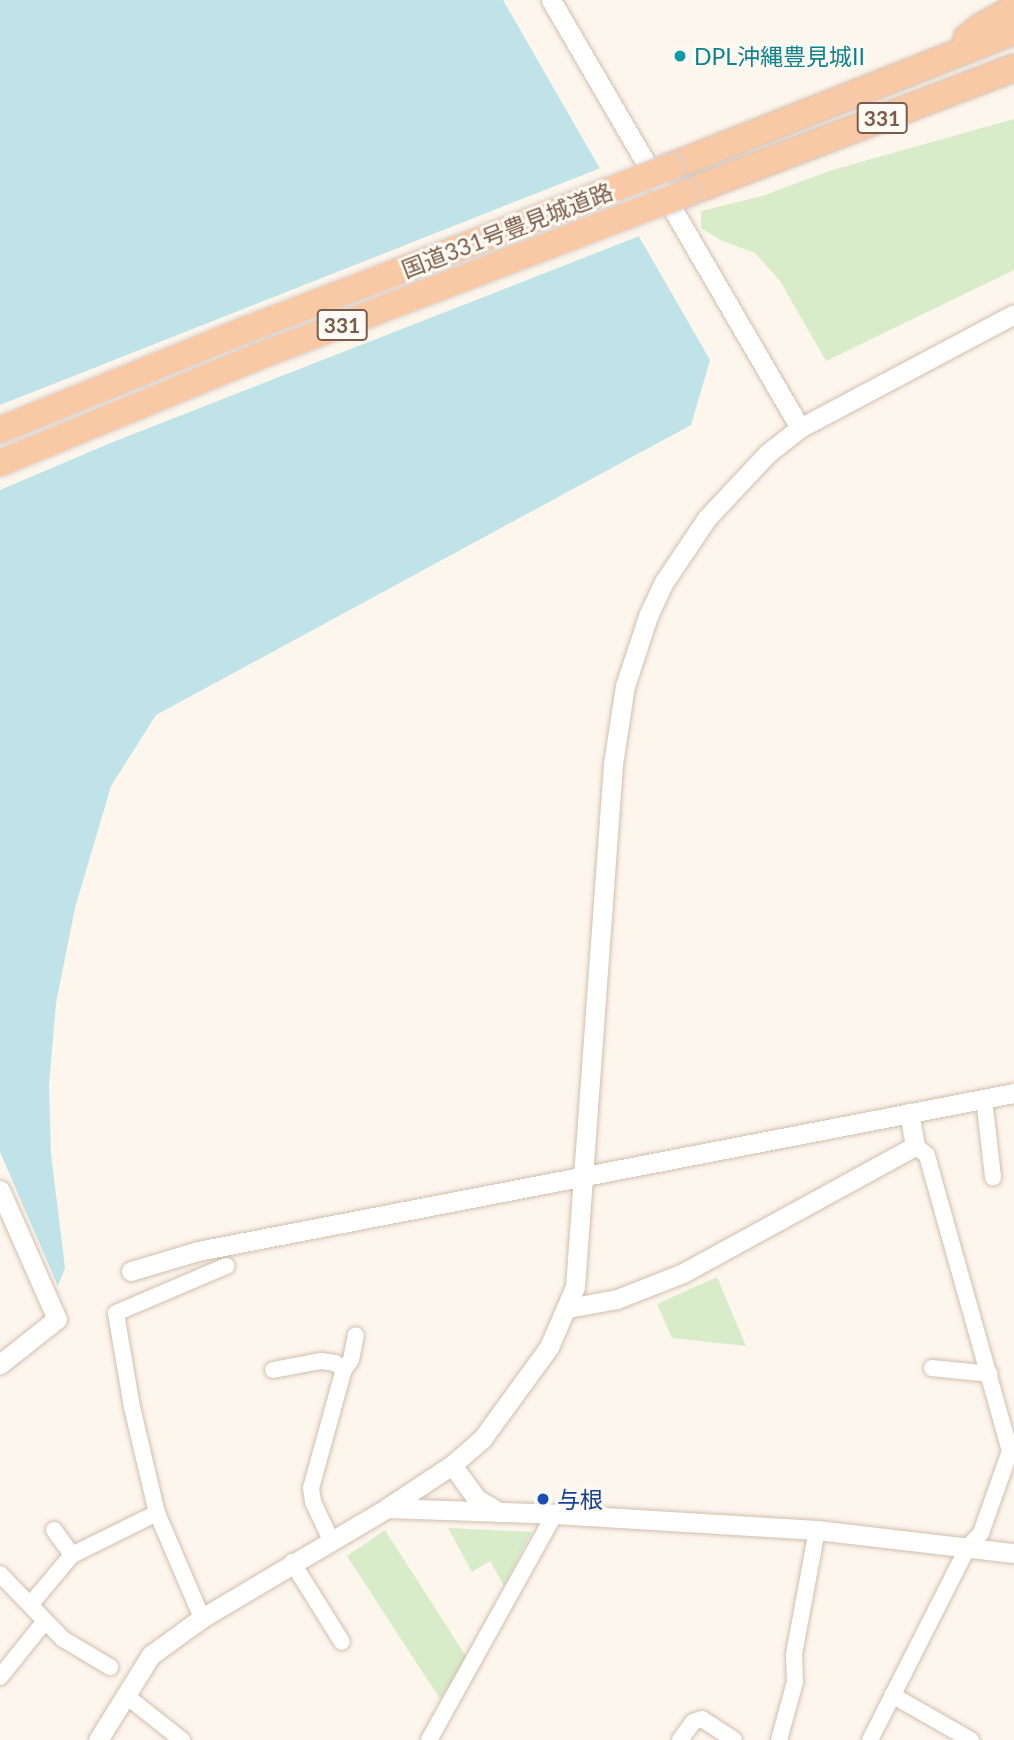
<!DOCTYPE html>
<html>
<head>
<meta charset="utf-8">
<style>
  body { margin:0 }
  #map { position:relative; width:1014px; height:1740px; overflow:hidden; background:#fdf6ec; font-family:Lato,"Noto Sans JP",sans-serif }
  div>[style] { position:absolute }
  .green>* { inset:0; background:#d8ecc9 }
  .water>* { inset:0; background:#bfe3e8 }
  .pier>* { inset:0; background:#fdf6ec }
  .roads { filter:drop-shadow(0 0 2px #d1beb0) drop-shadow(0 0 2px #d1beb0) }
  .minor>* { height:16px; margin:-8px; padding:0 8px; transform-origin:8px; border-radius:8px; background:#fff }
  .tertiary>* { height:19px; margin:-9.5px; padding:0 9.5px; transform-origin:9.5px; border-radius:9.5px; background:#fff }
  .trunk>* { height:26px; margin:-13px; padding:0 13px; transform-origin:13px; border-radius:13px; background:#f9c8a4 }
  .bridges { filter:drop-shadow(0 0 2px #dad1cd) drop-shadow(0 0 2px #dad1cd) }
  .trunk-bridge>* { height:26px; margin:-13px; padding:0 13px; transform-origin:13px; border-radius:13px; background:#f9c8a4 }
  .dots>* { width:19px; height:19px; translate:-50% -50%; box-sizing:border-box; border:4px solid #fffaf3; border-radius:50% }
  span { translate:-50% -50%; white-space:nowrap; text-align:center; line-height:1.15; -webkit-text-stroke:6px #fffaf3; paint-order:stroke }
  .shield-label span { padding:2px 5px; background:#fffaf3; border:2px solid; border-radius:5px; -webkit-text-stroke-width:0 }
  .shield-label { font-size:21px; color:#7a5c4d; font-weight:700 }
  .culture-label { font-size:23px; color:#0d838f }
  .left { translate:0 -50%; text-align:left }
  .street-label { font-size:23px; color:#7a5c4d }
  .transit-label { font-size:23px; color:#164399 }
</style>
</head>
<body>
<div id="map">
  <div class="green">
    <i style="clip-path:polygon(1014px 119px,1014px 270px,826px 361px,780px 281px,755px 253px,720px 240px,701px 228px,701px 211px,762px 196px,832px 170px)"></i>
    <i style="clip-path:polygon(717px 1277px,746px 1346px,672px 1338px,657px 1304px)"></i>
    <i style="clip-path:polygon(448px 1528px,532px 1532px,504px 1586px,490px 1561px,472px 1572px)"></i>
    <i style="clip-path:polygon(385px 1530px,467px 1658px,440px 1699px,347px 1556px)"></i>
  </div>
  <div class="water">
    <i style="clip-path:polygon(0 0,503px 0,710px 360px,691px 425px,156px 715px,111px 786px,75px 908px,56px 1003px,49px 1085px,51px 1154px,65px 1268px,58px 1286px,0 1152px)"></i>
  </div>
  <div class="pier">
    <i style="clip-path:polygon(603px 167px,642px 235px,113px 442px,0 490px,0 405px)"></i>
  </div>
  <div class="roads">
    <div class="minor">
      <i style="left:984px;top:1099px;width:79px;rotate:83.4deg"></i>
      <i style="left:932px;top:1368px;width:58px;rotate:5.9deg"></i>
      <i style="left:273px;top:1370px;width:49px;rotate:-10.6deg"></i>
      <i style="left:321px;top:1361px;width:14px;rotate:8deg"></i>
      <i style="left:335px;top:1363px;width:11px;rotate:34deg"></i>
      <i style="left:54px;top:1530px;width:31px;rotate:54deg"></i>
      <i style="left:331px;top:1540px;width:42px;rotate:-115.3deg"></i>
      <i style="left:313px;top:1502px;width:14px;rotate:-98deg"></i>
      <i style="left:311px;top:1488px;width:123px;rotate:-74.5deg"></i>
      <i style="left:344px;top:1369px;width:11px;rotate:-52deg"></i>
      <i style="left:351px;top:1360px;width:25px;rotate:-79deg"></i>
      <i style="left:292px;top:1562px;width:94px;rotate:58deg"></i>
      <i style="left:0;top:1574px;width:91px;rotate:45.9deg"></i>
      <i style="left:63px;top:1639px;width:55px;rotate:30.8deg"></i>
      <i style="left:30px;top:1605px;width:65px;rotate:-50deg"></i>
      <i style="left:72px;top:1555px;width:95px;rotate:-26.3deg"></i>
      <i style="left:202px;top:1618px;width:114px;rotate:-113.2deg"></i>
      <i style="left:157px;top:1513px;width:109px;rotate:-103.3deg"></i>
      <i style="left:132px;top:1407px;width:95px;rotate:-99.7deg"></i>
      <i style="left:116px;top:1313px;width:120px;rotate:-23.1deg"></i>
      <i style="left:0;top:1677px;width:72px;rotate:-51.2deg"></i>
      <i style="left:125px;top:1695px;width:73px;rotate:38.3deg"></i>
      <i style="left:892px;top:1695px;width:91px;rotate:29.7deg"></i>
      <i style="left:429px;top:1740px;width:259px;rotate:-60.9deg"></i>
      <i style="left:680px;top:1740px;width:22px;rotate:-54deg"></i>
      <i style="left:693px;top:1722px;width:9px;rotate:-18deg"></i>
      <i style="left:702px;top:1719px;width:38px;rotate:33deg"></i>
      <i style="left:779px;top:1740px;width:60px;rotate:-74.6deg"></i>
      <i style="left:795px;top:1682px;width:28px;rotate:-92deg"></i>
      <i style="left:794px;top:1654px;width:126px;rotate:-79.5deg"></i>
      <i style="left:870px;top:1740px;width:216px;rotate:-63.1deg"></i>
      <i style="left:968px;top:1547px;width:19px;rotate:-47deg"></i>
      <i style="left:981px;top:1533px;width:87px;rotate:-70.5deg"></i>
      <i style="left:1010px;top:1451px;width:307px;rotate:-105.7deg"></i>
      <i style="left:927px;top:1155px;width:15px;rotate:-143deg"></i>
    </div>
    <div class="tertiary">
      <i style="left:551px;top:0;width:495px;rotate:59.8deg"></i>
      <i style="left:0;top:1190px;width:141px;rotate:66.2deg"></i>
      <i style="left:57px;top:1319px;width:73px;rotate:141.7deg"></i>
      <i style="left:131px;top:1271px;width:70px;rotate:-16.6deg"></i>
      <i style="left:198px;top:1251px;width:831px;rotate:-10.96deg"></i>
      <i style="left:568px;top:1308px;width:50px;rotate:-10.4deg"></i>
      <i style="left:617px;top:1299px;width:71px;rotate:-21.5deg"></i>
      <i style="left:683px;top:1273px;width:264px;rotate:-28.7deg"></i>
      <i style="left:915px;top:1146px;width:34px;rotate:-100deg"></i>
      <i style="left:452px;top:1465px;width:42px;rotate:53.7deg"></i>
      <i style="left:477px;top:1499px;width:26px;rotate:31deg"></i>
      <i style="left:387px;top:1508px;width:168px;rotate:2deg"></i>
      <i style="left:555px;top:1514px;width:262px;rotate:3.5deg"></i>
      <i style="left:817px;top:1530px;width:198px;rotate:6.7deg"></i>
      <i style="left:98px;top:1740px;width:100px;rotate:-58.1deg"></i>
      <i style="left:151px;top:1655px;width:63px;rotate:-36deg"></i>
      <i style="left:202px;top:1618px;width:215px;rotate:-30.7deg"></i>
      <i style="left:387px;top:1508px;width:78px;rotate:-33.5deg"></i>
      <i style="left:452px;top:1465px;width:40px;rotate:-41deg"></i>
      <i style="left:482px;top:1439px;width:114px;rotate:-53.9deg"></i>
      <i style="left:549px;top:1347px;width:65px;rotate:-66.6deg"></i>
      <i style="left:575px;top:1287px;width:524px;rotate:-85.84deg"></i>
      <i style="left:613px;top:764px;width:79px;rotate:-81.3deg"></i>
      <i style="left:625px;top:686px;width:74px;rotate:-71.8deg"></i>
      <i style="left:648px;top:616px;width:38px;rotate:-65deg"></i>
      <i style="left:664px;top:582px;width:77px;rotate:-56.1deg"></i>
      <i style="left:707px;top:518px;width:89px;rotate:-46.8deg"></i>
      <i style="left:768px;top:453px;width:41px;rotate:-38deg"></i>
      <i style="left:800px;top:428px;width:242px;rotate:-28deg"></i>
    </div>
    <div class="trunk">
      <i style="left:967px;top:38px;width:18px;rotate:-38deg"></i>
      <i style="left:981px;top:27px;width:38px;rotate:-29deg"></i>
      <i style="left:670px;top:167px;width:370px;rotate:-21.6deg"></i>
      <i style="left:686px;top:193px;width:351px;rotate:-20.9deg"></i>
    </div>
  </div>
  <div class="bridges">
    <div class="trunk-bridge">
      <i style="left:0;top:430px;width:268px;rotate:-22.2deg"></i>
      <i style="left:248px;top:329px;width:452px;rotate:-21deg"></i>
      <i style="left:0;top:463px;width:278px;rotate:-22.4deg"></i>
      <i style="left:257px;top:357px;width:459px;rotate:-20.9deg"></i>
    </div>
  </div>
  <div class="dots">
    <i style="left:680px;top:56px;background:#0f9aa8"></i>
    <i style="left:543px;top:1499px;background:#1a4fb4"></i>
  </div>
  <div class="shield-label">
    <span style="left:882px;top:118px">331</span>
    <span style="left:342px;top:325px">331</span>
  </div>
  <div class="culture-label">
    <span class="left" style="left:694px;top:56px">DPL沖縄豊見城II</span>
  </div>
  <div class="street-label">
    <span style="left:507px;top:230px;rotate:-21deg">国道331号豊見城道路</span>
  </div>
  <div class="transit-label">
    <span class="left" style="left:557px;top:1499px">与根</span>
  </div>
</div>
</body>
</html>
